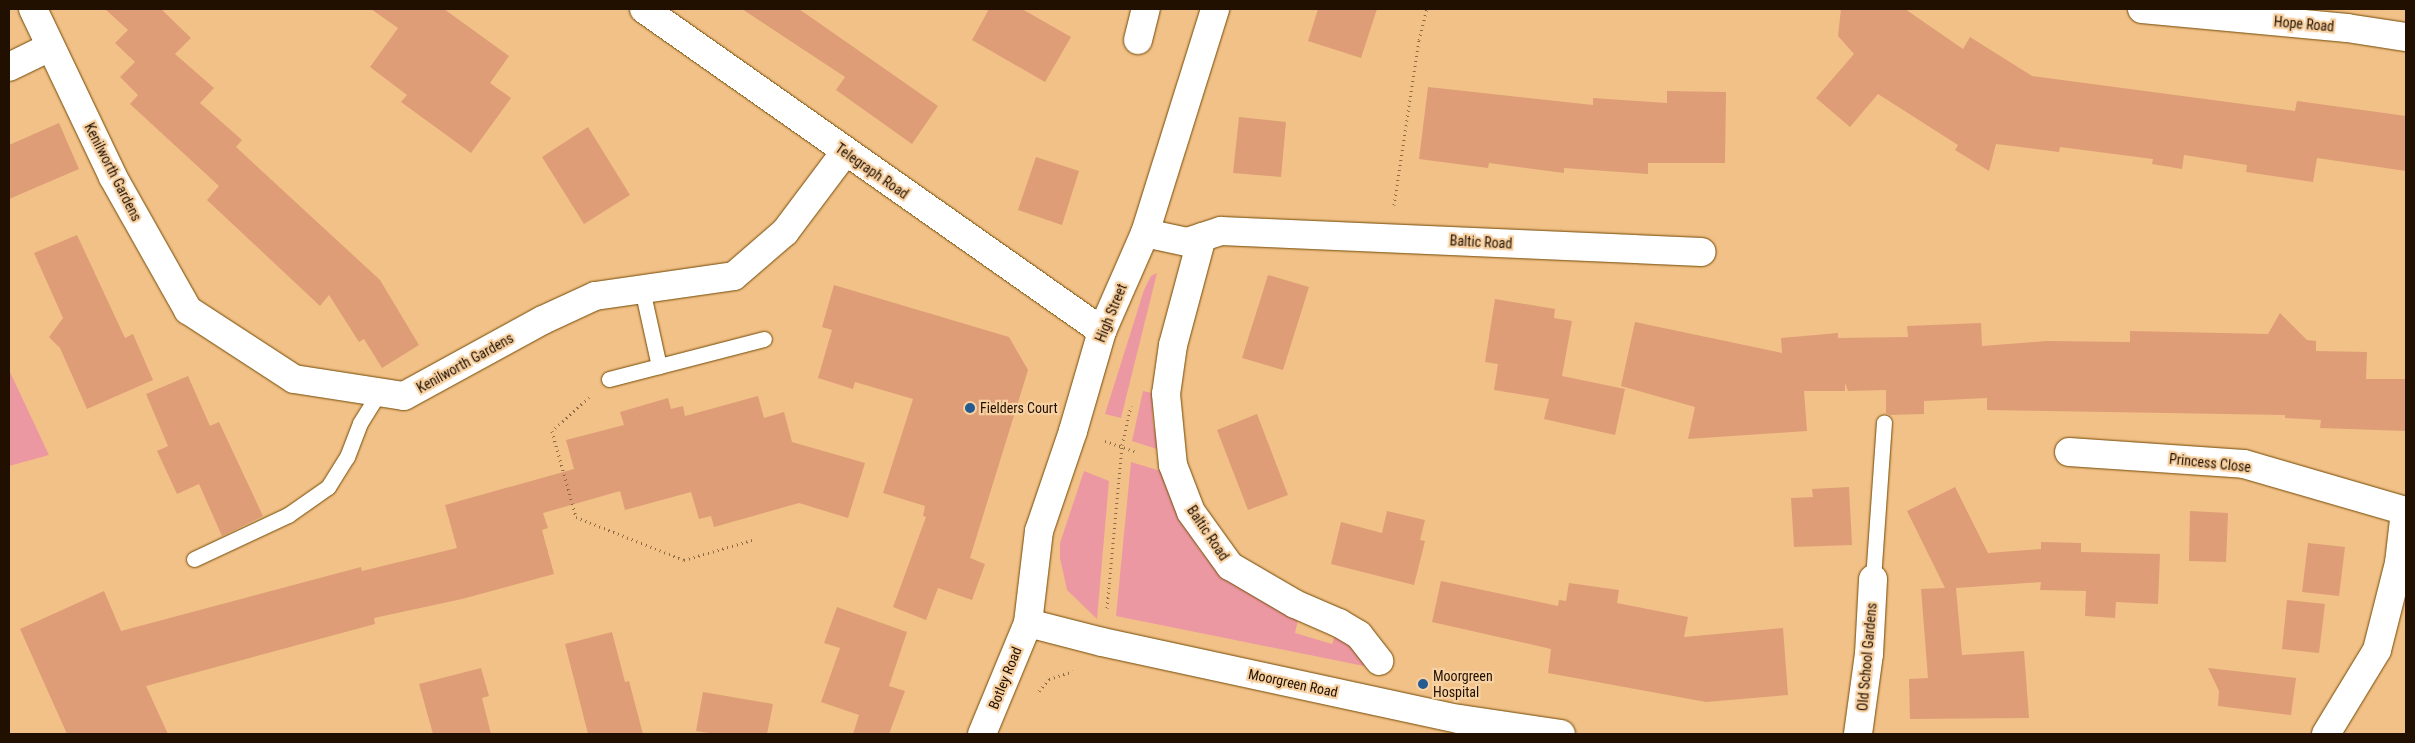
<!DOCTYPE html>
<html>
<head>
<meta charset="utf-8">
<style>
  body { margin:0 }
  #map { position:relative; width:2415px; height:743px; overflow:hidden; background:#f2c187; font-family:"Roboto Condensed",sans-serif }
  div>[style] { position:absolute }
  .green>* { inset:0; background:#ec98a2 }
  .building>* { inset:0; background:#de9d77 }
  .path>* { height:3px; margin-top:-1.5px; transform-origin:0; background:repeating-linear-gradient(90deg,#8d6b45 0 1px,transparent 0 5px) }
  .roads { filter:drop-shadow(0 0 1px #734a05) drop-shadow(0 0 1px #734a05) }
  .lane>* { height:15px; margin:-7.5px; padding:0 7.5px; transform-origin:7.5px; border-radius:7.5px; background:#fff }
  .street>* { height:28px; margin:-14px; padding:0 14px; transform-origin:14px; border-radius:14px; background:#fff }
  .secondary>* { height:28px; margin:-14px; padding:0 14px; transform-origin:14px; border-radius:14px; background:#fff }
  .dots>* { width:14px; height:14px; translate:-50% -50%; box-sizing:border-box; border:2px solid #f8d1a2; border-radius:50% }
  span { translate:-50% -50%; white-space:nowrap; text-align:center; line-height:1.15; -webkit-text-stroke:4.5px #f8d1a2; paint-order:stroke }
  .street-label { font-size:14px; color:#211000 }
  .poi-label { font-size:14px; color:#211000 }
  .left { translate:0 -50%; text-align:left }
  .frame { position:absolute; inset:0; border:10px solid #211000; pointer-events:none }
</style>
</head>
<body>
<div id="map">
  <div class="green">
    <i style="clip-path:polygon(1157px 273px,1121px 418px,1105px 414px,1144px 290px,1151px 276px)"></i>
    <i style="clip-path:polygon(9px 370px,49px 455px,9px 466px)"></i>
    <i style="clip-path:polygon(1143px 391px,1152px 393px,1153px 424px,1160px 450px,1132px 441px)"></i>
    <i style="clip-path:polygon(1131px 462px,1164px 472px,1180px 517px,1199px 549px,1221px 576px,1241px 589px,1299px 615px,1295px 633px,1332px 644px,1336px 633px,1349px 642px,1364px 660px,1364px 666px,1116px 616px)"></i>
    <i style="clip-path:polygon(1084px 471px,1109px 481px,1097px 619px,1067px 590px,1060px 558px,1060px 543px)"></i>
  </div>
  <div class="building">
    <i style="clip-path:polygon(105px 9px,161px 9px,191px 38px,175px 54px,214px 88px,200px 103px,242px 140px,236px 147px,380px 280px,419px 345px,382px 368px,364px 339px,359px 342px,329px 295px,320px 306px,207px 200px,219px 186px,130px 104px,138px 95px,120px 77px,135px 62px,115px 43px,128px 30px)"></i>
    <i style="clip-path:polygon(371px 9px,444px 9px,509px 56px,490px 83px,511px 98px,471px 153px,401px 102px,407px 95px,370px 67px,398px 28px)"></i>
    <i style="clip-path:polygon(742px 9px,799px 9px,938px 106px,912px 144px,836px 90px,845px 77px)"></i>
    <i style="clip-path:polygon(989px 9px,1022px 9px,1071px 37px,1045px 82px,972px 40px)"></i>
    <i style="clip-path:polygon(1318px 9px,1377px 9px,1361px 58px,1308px 41px)"></i>
    <i style="clip-path:polygon(1841px 9px,1905px 9px,1963px 49px,1970px 37px,2032px 76px,2295px 111px,2297px 101px,2406px 116px,2406px 171px,2317px 158px,2313px 182px,2246px 172px,2247px 165px,2184px 155px,2182px 169px,2152px 164px,2153px 159px,2060px 147px,2059px 152px,1996px 144px,1989px 171px,1955px 150px,1958px 145px,1878px 94px,1850px 127px,1816px 98px,1854px 54px,1838px 36px)"></i>
    <i style="clip-path:polygon(1428px 87px,1593px 105px,1593px 98px,1667px 103px,1667px 91px,1726px 92px,1725px 163px,1648px 163px,1648px 174px,1564px 168px,1564px 173px,1489px 163px,1488px 168px,1419px 159px)"></i>
    <i style="clip-path:polygon(1239px 117px,1286px 122px,1281px 177px,1233px 173px)"></i>
    <i style="clip-path:polygon(59px 123px,79px 169px,9px 199px,9px 145px)"></i>
    <i style="clip-path:polygon(588px 127px,630px 195px,584px 224px,542px 157px)"></i>
    <i style="clip-path:polygon(1036px 157px,1079px 171px,1062px 225px,1018px 210px)"></i>
    <i style="clip-path:polygon(77px 235px,125px 338px,133px 334px,153px 380px,87px 409px,60px 348px,49px 337px,63px 318px,34px 253px)"></i>
    <i style="clip-path:polygon(1268px 275px,1309px 287px,1283px 370px,1242px 358px)"></i>
    <i style="clip-path:polygon(834px 285px,1009px 337px,1028px 370px,970px 558px,985px 564px,972px 600px,938px 588px,926px 620px,893px 607px,926px 517px,923px 516px,925px 506px,883px 493px,913px 399px,855px 382px,853px 389px,818px 378px,832px 330px,822px 327px)"></i>
    <i style="clip-path:polygon(1495px 299px,1555px 309px,1554px 318px,1572px 321px,1562px 376px,1625px 389px,1615px 435px,1544px 419px,1549px 399px,1494px 390px,1498px 364px,1485px 362px)"></i>
    <i style="clip-path:polygon(2280px 313px,2307px 340px,2316px 341px,2316px 351px,2367px 352px,2366px 379px,2406px 379px,2406px 431px,2320px 428px,2321px 420px,2285px 418px,2285px 415px,1987px 410px,1987px 398px,1924px 401px,1924px 414px,1890px 415px,1886px 413px,1886px 390px,1848px 391px,1845px 383px,1845px 391px,1804px 391px,1807px 431px,1688px 439px,1695px 407px,1621px 386px,1635px 322px,1782px 353px,1781px 338px,1838px 333px,1838px 338px,1908px 337px,1907px 326px,1981px 323px,1982px 346px,2047px 341px,2130px 342px,2130px 331px,2268px 334px)"></i>
    <i style="clip-path:polygon(188px 376px,210px 426px,219px 422px,263px 516px,222px 536px,199px 484px,177px 494px,157px 451px,168px 446px,146px 394px)"></i>
    <i style="clip-path:polygon(758px 396px,764px 418px,784px 412px,792px 442px,865px 463px,848px 518px,799px 503px,714px 527px,711px 516px,699px 519px,691px 492px,625px 510px,620px 491px,543px 513px,548px 528px,542px 530px,554px 574px,462px 599px,374px 618px,375px 624px,146px 686px,168px 734px,67px 734px,20px 629px,104px 591px,121px 631px,361px 567px,362px 571px,457px 548px,445px 505px,574px 469px,566px 440px,624px 425px,620px 412px,668px 398px,671px 409px,683px 406px,685px 416px)"></i>
    <i style="clip-path:polygon(1257px 414px,1288px 495px,1248px 510px,1217px 430px)"></i>
    <i style="clip-path:polygon(1849px 487px,1852px 545px,1794px 547px,1791px 498px,1813px 497px,1812px 489px)"></i>
    <i style="clip-path:polygon(1955px 487px,1988px 553px,2041px 549px,2041px 542px,2081px 543px,2081px 552px,2160px 554px,2158px 604px,2116px 602px,2115px 618px,2085px 616px,2086px 591px,2040px 590px,2041px 582px,1956px 588px,1962px 655px,2024px 651px,2029px 718px,1910px 719px,1909px 679px,1928px 678px,1921px 589px,1945px 588px,1907px 511px)"></i>
    <i style="clip-path:polygon(1387px 511px,1425px 520px,1420px 540px,1425px 541px,1414px 585px,1331px 564px,1341px 522px,1382px 533px)"></i>
    <i style="clip-path:polygon(2190px 511px,2228px 513px,2226px 562px,2189px 561px)"></i>
    <i style="clip-path:polygon(2308px 543px,2345px 547px,2339px 596px,2302px 592px)"></i>
    <i style="clip-path:polygon(1441px 581px,1558px 606px,1559px 600px,1566px 601px,1569px 583px,1619px 590px,1617px 603px,1688px 617px,1684px 637px,1783px 628px,1788px 695px,1706px 702px,1548px 673px,1551px 649px,1432px 622px)"></i>
    <i style="clip-path:polygon(2287px 600px,2325px 604px,2319px 653px,2282px 649px)"></i>
    <i style="clip-path:polygon(837px 607px,907px 632px,889px 686px,905px 691px,889px 734px,853px 734px,859px 715px,821px 702px,840px 648px,824px 643px)"></i>
    <i style="clip-path:polygon(612px 632px,625px 682px,629px 681px,643px 734px,588px 734px,565px 644px)"></i>
    <i style="clip-path:polygon(481px 668px,489px 696px,482px 698px,491px 734px,433px 734px,419px 684px)"></i>
    <i style="clip-path:polygon(2208px 668px,2296px 678px,2291px 715px,2218px 706px,2219px 691px)"></i>
    <i style="clip-path:polygon(703px 692px,773px 704px,767px 734px,716px 734px,696px 731px)"></i>
  </div>
  <div class="path">
    <i style="left:1394px;top:205px;width:167px;rotate:-81.4deg"></i>
    <i style="left:1419px;top:40px;width:32px;rotate:-76deg"></i>
    <i style="left:589px;top:397px;width:50px;rotate:137.4deg"></i>
    <i style="left:552px;top:431px;width:89px;rotate:74.4deg"></i>
    <i style="left:576px;top:517px;width:116px;rotate:21.7deg"></i>
    <i style="left:684px;top:560px;width:71px;rotate:-16.4deg"></i>
    <i style="left:1105px;top:441px;width:34px;rotate:19deg"></i>
    <i style="left:1107px;top:608px;width:164px;rotate:-84.7deg"></i>
    <i style="left:1122px;top:445px;width:40px;rotate:-77deg"></i>
    <i style="left:1039px;top:691px;width:16px;rotate:-50deg"></i>
    <i style="left:1049px;top:679px;width:25px;rotate:-18deg"></i>
  </div>
  <div class="roads">
    <div class="lane">
      <i style="left:642px;top:289px;width:79px;rotate:77.6deg"></i>
      <i style="left:609px;top:379px;width:160px;rotate:-14.5deg"></i>
      <i style="left:194px;top:559px;width:104px;rotate:-25.1deg"></i>
      <i style="left:288px;top:515px;width:49px;rotate:-35deg"></i>
      <i style="left:328px;top:487px;width:36px;rotate:-58deg"></i>
      <i style="left:347px;top:457px;width:36px;rotate:-69deg"></i>
      <i style="left:360px;top:423px;width:36px;rotate:-58deg"></i>
      <i style="left:1873px;top:579px;width:157px;rotate:-86deg"></i>
    </div>
    <div class="street">
      <i style="left:33px;top:9px;width:186px;rotate:64.5deg"></i>
      <i style="left:113px;top:177px;width:153px;rotate:60.6deg"></i>
      <i style="left:188px;top:310px;width:126px;rotate:33.1deg"></i>
      <i style="left:294px;top:379px;width:111px;rotate:8.8deg"></i>
      <i style="left:404px;top:396px;width:158px;rotate:-28.7deg"></i>
      <i style="left:543px;top:320px;width:57px;rotate:-24.8deg"></i>
      <i style="left:595px;top:296px;width:140px;rotate:-8.2deg"></i>
      <i style="left:734px;top:276px;width:67px;rotate:-40.8deg"></i>
      <i style="left:785px;top:232px;width:100px;rotate:-53.1deg"></i>
      <i style="left:2142px;top:9px;width:206px;rotate:5.3deg"></i>
      <i style="left:2347px;top:28px;width:60px;rotate:8.7deg"></i>
      <i style="left:1138px;top:40px;width:32px;rotate:-76deg"></i>
      <i style="left:9px;top:67px;width:46px;rotate:-26deg"></i>
      <i style="left:1145px;top:233px;width:43px;rotate:12.1deg"></i>
      <i style="left:1187px;top:242px;width:36px;rotate:-18deg"></i>
      <i style="left:1221px;top:231px;width:481px;rotate:2.5deg"></i>
      <i style="left:1202px;top:237px;width:112px;rotate:105deg"></i>
      <i style="left:1173px;top:345px;width:49px;rotate:98.1deg"></i>
      <i style="left:1166px;top:394px;width:71px;rotate:84.4deg"></i>
      <i style="left:1173px;top:465px;width:50px;rotate:69deg"></i>
      <i style="left:1191px;top:512px;width:67px;rotate:54.2deg"></i>
      <i style="left:1230px;top:566px;width:75px;rotate:30.3deg"></i>
      <i style="left:1295px;top:604px;width:48px;rotate:23.4deg"></i>
      <i style="left:1339px;top:623px;width:23px;rotate:31deg"></i>
      <i style="left:1359px;top:635px;width:33px;rotate:52deg"></i>
      <i style="left:2069px;top:452px;width:175px;rotate:3.9deg"></i>
      <i style="left:2244px;top:464px;width:169px;rotate:16.2deg"></i>
      <i style="left:1858px;top:734px;width:81px;rotate:-82.2deg"></i>
      <i style="left:1869px;top:654px;width:75px;rotate:-86.9deg"></i>
      <i style="left:2326px;top:734px;width:98px;rotate:-58.7deg"></i>
      <i style="left:2377px;top:650px;width:90px;rotate:-75.8deg"></i>
      <i style="left:2399px;top:563px;width:52px;rotate:-83.4deg"></i>
    </div>
    <div class="secondary">
      <i style="left:644px;top:9px;width:560px;rotate:35.11deg"></i>
      <i style="left:1028px;top:623px;width:76px;rotate:14.4deg"></i>
      <i style="left:1102px;top:642px;width:365px;rotate:12.2deg"></i>
      <i style="left:1459px;top:719px;width:103px;rotate:8.4deg"></i>
      <i style="left:982px;top:734px;width:120px;rotate:-67.5deg"></i>
      <i style="left:1028px;top:623px;width:93px;rotate:-83.2deg"></i>
      <i style="left:1039px;top:531px;width:106px;rotate:-71.2deg"></i>
      <i style="left:1073px;top:431px;width:104px;rotate:-73.8deg"></i>
      <i style="left:1102px;top:331px;width:107px;rotate:-66.3deg"></i>
      <i style="left:1145px;top:233px;width:235px;rotate:-72.6deg"></i>
    </div>
  </div>
  <div class="dots">
    <i style="left:970px;top:408px;background:#225a92"></i>
    <i style="left:1423px;top:684px;background:#225a92"></i>
  </div>
  <div class="street-label">
    <span style="left:2304px;top:24px;rotate:5deg">Hope Road</span>
    <span style="left:872px;top:171px;rotate:35deg">Telegraph Road</span>
    <span style="left:113px;top:172px;rotate:63deg">Kenilworth Gardens</span>
    <span style="left:1481px;top:242px;rotate:3deg">Baltic Road</span>
    <span style="left:1111px;top:313px;rotate:-68deg">High Street</span>
    <span style="left:465px;top:363px;rotate:-29deg">Kenilworth Gardens</span>
    <span style="left:2210px;top:463px;rotate:6deg">Princess Close</span>
    <span style="left:1208px;top:533px;rotate:56deg">Baltic Road</span>
    <span style="left:1867px;top:657px;rotate:-85deg">Old School Gardens</span>
    <span style="left:1005px;top:678px;rotate:-68deg">Botley Road</span>
    <span style="left:1293px;top:683px;rotate:12deg">Moorgreen Road</span>
  </div>
  <div class="poi-label">
    <span class="left" style="left:980px;top:408px">Fielders Court</span>
    <span class="left" style="left:1433px;top:684px">Moorgreen<br>Hospital</span>
  </div>
  <div class="frame"></div>
</div>
</body>
</html>
